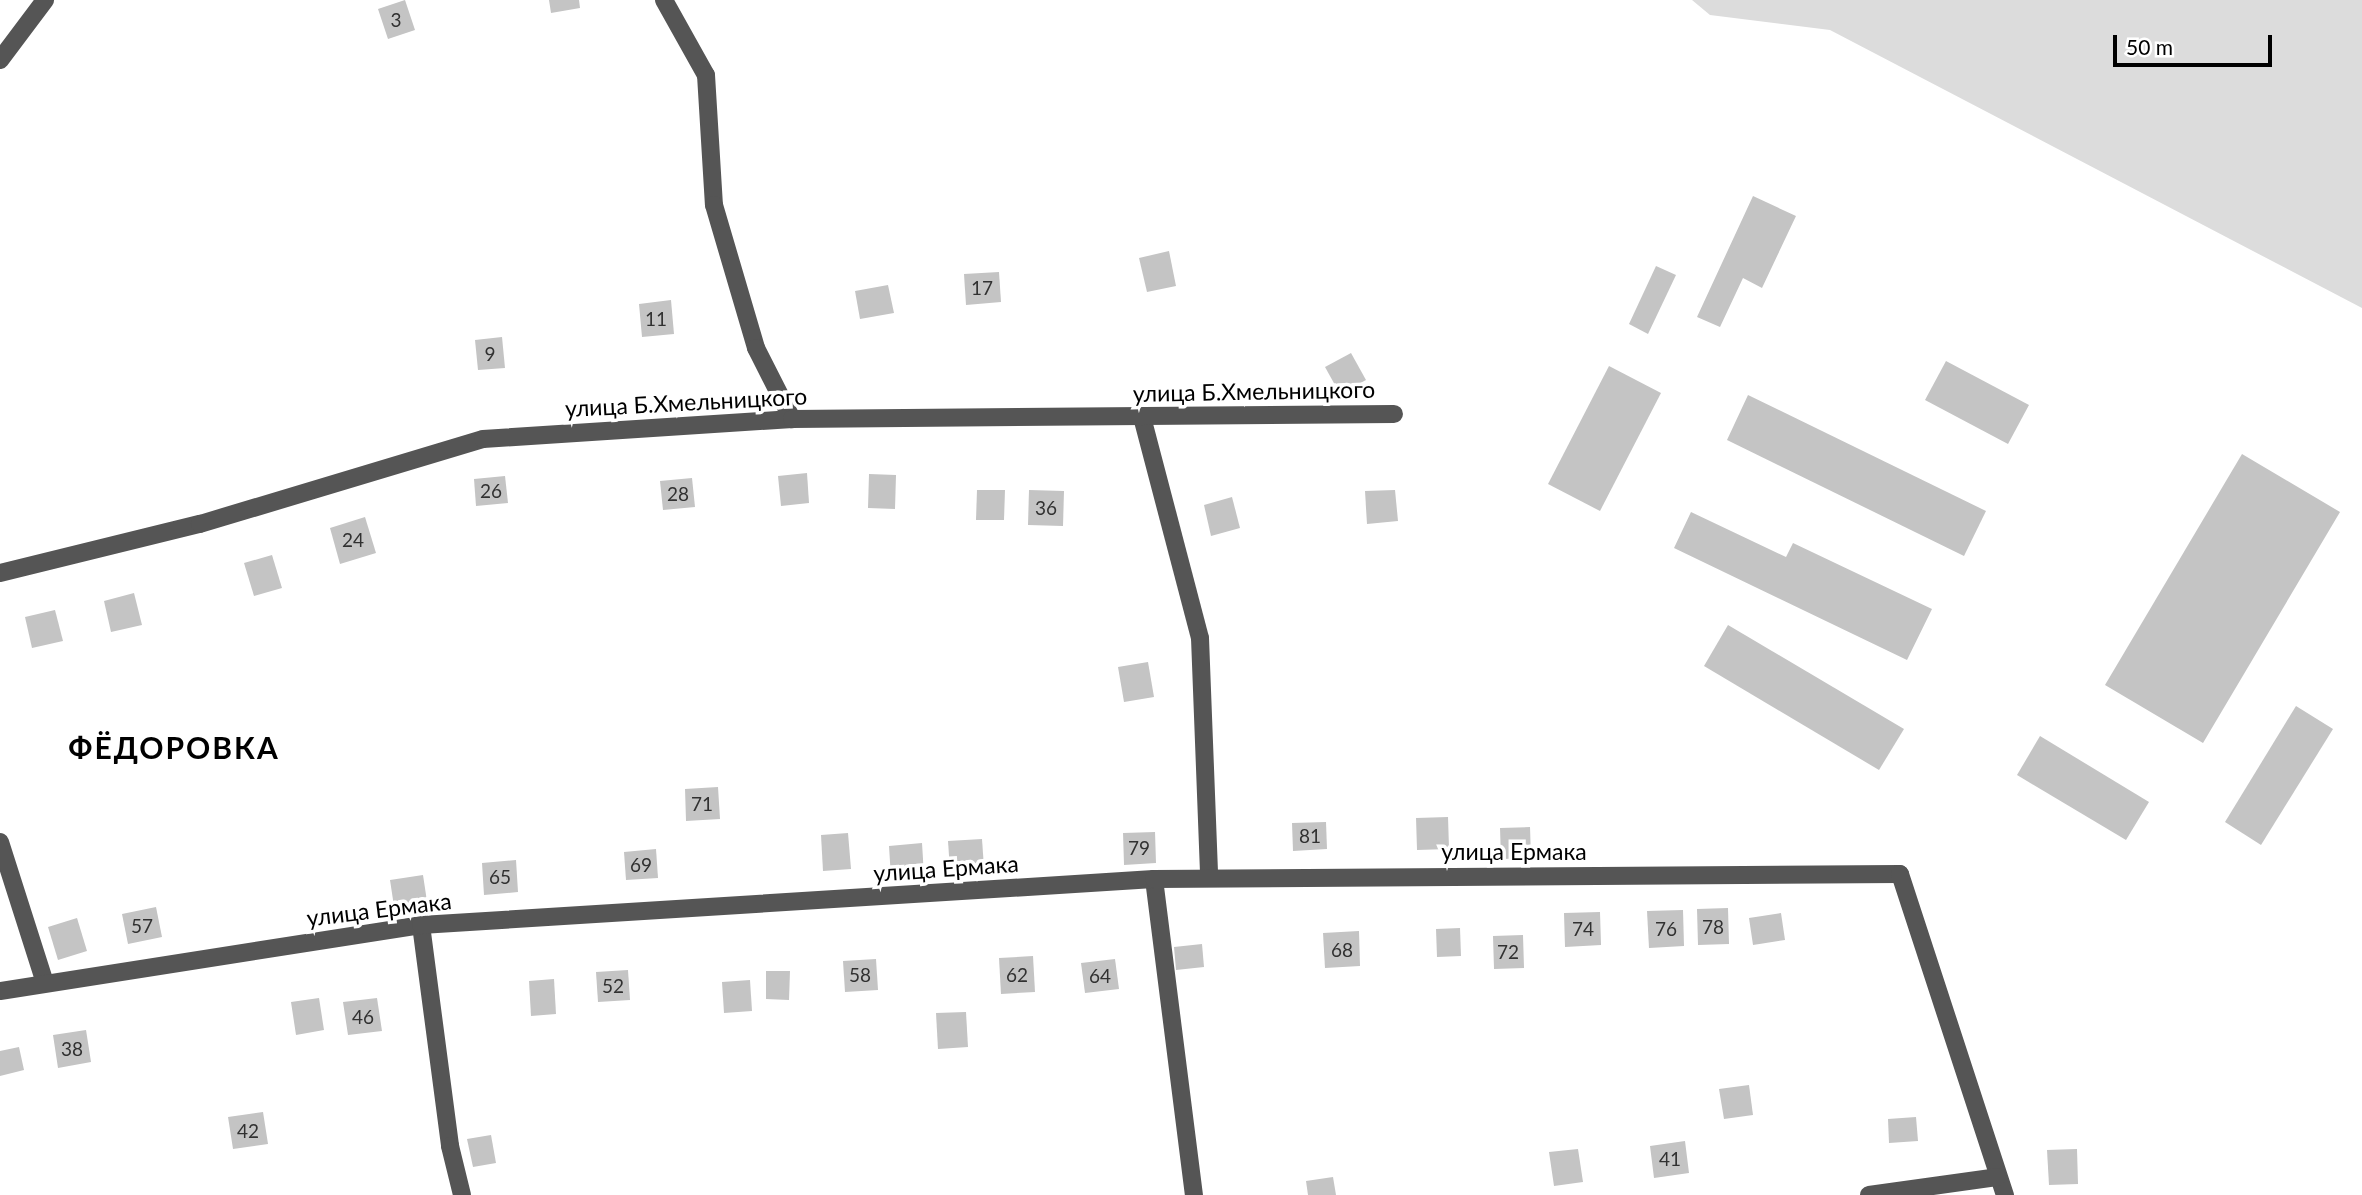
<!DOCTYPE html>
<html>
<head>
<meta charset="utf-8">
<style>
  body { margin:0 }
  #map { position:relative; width:2362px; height:1195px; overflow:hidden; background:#fff; font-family:Lato,sans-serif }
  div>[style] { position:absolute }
  .green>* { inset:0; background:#dcdcdc }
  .building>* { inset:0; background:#c4c4c4 }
  .minor>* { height:18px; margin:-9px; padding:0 9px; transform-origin:9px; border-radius:9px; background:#555 }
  span { translate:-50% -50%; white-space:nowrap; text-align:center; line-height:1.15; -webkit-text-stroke:7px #fff; paint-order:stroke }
  .number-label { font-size:19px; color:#313131 }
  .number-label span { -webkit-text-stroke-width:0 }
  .street-label { font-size:23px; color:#000 }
  .district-label { font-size:30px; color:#000; font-weight:700; letter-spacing:2px }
  .scale { position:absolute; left:2113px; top:35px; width:159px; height:32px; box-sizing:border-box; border:4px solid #000; border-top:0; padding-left:9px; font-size:21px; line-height:24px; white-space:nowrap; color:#000; -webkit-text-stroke:5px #fff; paint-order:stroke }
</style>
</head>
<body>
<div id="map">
  <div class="green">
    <i style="clip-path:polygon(1692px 0,2362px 0,2362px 308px,1830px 30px,1710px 15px)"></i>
  </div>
  <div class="building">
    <i style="clip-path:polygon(405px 0,415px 30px,388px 39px,378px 9px)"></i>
    <i style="clip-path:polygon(549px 0,579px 0,580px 8px,551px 13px)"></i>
    <i style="clip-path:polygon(1753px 196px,1796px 216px,1762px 288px,1743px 278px,1720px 327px,1697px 317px)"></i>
    <i style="clip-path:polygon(1169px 251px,1176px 286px,1147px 292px,1139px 258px)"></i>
    <i style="clip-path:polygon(1656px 266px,1676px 275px,1648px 334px,1629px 324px)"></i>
    <i style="clip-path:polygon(999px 272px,1001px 302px,966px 305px,964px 274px)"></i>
    <i style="clip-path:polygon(888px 285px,894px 313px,860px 319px,855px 291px)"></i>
    <i style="clip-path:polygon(671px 300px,674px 334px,642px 337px,639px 304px)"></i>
    <i style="clip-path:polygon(502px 337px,505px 368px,478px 370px,475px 340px)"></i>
    <i style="clip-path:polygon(1351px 353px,1366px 380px,1340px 394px,1325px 367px)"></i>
    <i style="clip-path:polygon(1946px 361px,2029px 405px,2008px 444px,1925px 400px)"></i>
    <i style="clip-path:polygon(1609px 366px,1661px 393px,1600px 511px,1548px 484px)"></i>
    <i style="clip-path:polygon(1748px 395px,1986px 511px,1964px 556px,1727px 440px)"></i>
    <i style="clip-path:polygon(2242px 454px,2340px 512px,2203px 743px,2105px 685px)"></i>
    <i style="clip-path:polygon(807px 473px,809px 503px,781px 506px,778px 476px)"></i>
    <i style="clip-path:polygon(869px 474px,896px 475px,895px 509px,868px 508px)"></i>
    <i style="clip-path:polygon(505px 476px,508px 503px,476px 506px,474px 479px)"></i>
    <i style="clip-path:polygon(692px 478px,695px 507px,663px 510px,660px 481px)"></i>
    <i style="clip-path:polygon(977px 490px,1005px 490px,1004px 520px,976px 520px)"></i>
    <i style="clip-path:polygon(1029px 490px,1064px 491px,1063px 526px,1028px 525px)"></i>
    <i style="clip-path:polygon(1395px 490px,1398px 521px,1367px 524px,1365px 491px)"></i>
    <i style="clip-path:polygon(1232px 497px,1240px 528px,1211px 536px,1204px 505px)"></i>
    <i style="clip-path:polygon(1691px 512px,1786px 557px,1793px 543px,1932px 609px,1907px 660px,1674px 548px)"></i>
    <i style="clip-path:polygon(365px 517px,376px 553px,340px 564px,330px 528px)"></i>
    <i style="clip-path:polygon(272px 555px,282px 588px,254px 596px,244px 563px)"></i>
    <i style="clip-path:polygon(134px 593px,142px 625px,111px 632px,104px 601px)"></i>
    <i style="clip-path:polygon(55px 610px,63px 641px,32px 648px,25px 617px)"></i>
    <i style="clip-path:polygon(1728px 625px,1904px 729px,1879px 770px,1704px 666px)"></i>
    <i style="clip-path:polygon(1148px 662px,1154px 697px,1124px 702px,1118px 667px)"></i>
    <i style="clip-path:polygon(2296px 706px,2333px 729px,2261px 845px,2225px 822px)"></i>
    <i style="clip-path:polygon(2040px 736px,2149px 802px,2126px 840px,2017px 775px)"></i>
    <i style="clip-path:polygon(718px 787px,720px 819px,686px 821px,685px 789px)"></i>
    <i style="clip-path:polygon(1448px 817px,1449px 849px,1417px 850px,1416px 818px)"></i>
    <i style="clip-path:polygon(1326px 822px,1327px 849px,1293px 851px,1292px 823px)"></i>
    <i style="clip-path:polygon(1530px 827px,1531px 858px,1501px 859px,1500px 828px)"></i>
    <i style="clip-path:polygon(1155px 832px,1156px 863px,1124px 865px,1123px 833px)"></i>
    <i style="clip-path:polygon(848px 833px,851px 869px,823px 871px,821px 835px)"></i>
    <i style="clip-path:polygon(982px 839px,984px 868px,950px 870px,948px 841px)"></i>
    <i style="clip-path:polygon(922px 843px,924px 876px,891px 878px,889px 846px)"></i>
    <i style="clip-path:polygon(656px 849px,658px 878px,626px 880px,624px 852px)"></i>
    <i style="clip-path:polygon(516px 860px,518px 892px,484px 895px,482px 863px)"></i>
    <i style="clip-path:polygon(423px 875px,428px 908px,395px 913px,390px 880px)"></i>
    <i style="clip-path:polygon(156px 907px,162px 937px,128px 944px,122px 914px)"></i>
    <i style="clip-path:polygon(1728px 908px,1729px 944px,1698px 945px,1697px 909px)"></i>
    <i style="clip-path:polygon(1683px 910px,1684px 946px,1649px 948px,1647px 911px)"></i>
    <i style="clip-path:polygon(1600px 912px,1601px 945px,1565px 947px,1564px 913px)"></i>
    <i style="clip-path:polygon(1781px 913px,1785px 940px,1753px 945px,1749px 918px)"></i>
    <i style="clip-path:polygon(77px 918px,87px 951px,58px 960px,48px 927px)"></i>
    <i style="clip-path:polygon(1460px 928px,1461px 956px,1437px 957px,1436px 929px)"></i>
    <i style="clip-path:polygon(1359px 931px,1360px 966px,1325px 968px,1323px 933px)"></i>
    <i style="clip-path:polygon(1523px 935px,1524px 968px,1494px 969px,1493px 936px)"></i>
    <i style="clip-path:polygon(1202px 944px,1204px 967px,1176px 970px,1174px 947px)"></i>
    <i style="clip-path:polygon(1033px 956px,1035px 992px,1001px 994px,999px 958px)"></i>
    <i style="clip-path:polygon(876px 959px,878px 990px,845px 992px,843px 961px)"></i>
    <i style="clip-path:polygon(1115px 959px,1119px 989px,1085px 993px,1081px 963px)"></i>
    <i style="clip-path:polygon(628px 970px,630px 1000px,598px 1002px,596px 972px)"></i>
    <i style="clip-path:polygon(766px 971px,790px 971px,789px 1000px,766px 999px)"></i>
    <i style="clip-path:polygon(554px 979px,556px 1014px,531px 1016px,529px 981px)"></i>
    <i style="clip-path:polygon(750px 980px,752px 1011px,724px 1013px,722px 982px)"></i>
    <i style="clip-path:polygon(319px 998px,324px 1030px,296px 1035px,291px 1002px)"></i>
    <i style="clip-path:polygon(377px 998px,382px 1031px,348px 1035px,343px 1002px)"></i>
    <i style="clip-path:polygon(966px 1012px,968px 1047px,938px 1049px,936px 1013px)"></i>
    <i style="clip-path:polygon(86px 1030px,91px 1062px,58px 1068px,53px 1035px)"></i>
    <i style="clip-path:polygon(19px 1047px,24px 1070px,0 1076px,0 1051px)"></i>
    <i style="clip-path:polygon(1749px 1085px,1753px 1115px,1724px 1119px,1719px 1089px)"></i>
    <i style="clip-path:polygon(263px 1112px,268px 1144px,233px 1149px,228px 1117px)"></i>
    <i style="clip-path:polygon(1916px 1117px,1918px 1141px,1889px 1143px,1888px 1119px)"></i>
    <i style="clip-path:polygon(491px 1135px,496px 1163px,473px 1167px,467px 1139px)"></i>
    <i style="clip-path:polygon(1685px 1141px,1689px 1173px,1654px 1178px,1650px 1146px)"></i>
    <i style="clip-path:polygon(1578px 1149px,1583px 1182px,1554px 1186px,1549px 1152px)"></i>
    <i style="clip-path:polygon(2077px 1149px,2078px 1184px,2049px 1185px,2047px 1150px)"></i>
    <i style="clip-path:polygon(1333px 1177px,1336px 1195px,1308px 1195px,1306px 1181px)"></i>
  </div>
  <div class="minor">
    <i style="left:664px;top:0;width:86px;rotate:60.8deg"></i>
    <i style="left:706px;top:75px;width:130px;rotate:86.5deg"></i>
    <i style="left:714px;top:205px;width:149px;rotate:73.6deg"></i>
    <i style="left:756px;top:348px;width:80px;rotate:63.1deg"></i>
    <i style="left:0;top:60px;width:75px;rotate:-53.1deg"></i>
    <i style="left:1142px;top:417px;width:228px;rotate:75.3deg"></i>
    <i style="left:1200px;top:638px;width:238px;rotate:87.8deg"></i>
    <i style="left:0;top:573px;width:206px;rotate:-13.8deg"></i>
    <i style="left:200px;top:524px;width:295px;rotate:-16.7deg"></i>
    <i style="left:483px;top:439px;width:310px;rotate:-3.7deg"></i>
    <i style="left:792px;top:419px;width:602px;rotate:-0.48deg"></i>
    <i style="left:0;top:842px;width:148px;rotate:72.3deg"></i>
    <i style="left:1154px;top:879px;width:319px;rotate:82.8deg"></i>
    <i style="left:421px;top:925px;width:223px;rotate:82.5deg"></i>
    <i style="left:450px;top:1146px;width:50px;rotate:76.2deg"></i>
    <i style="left:0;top:991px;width:426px;rotate:-8.9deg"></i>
    <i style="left:421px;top:925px;width:734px;rotate:-3.59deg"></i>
    <i style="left:1154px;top:879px;width:746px;rotate:-0.38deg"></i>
    <i style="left:1900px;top:874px;width:338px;rotate:71.9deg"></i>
    <i style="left:1869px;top:1195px;width:129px;rotate:-8deg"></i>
  </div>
  <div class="number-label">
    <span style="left:396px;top:20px">3</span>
    <span style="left:982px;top:288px">17</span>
    <span style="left:656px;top:319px">11</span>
    <span style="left:490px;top:354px">9</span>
    <span style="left:491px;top:491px">26</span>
    <span style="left:678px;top:494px">28</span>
    <span style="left:1046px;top:508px">36</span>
    <span style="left:353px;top:540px">24</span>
    <span style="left:702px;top:804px">71</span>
    <span style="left:1310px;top:836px">81</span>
    <span style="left:1139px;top:848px">79</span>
    <span style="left:641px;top:865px">69</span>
    <span style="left:500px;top:877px">65</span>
    <span style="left:142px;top:926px">57</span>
    <span style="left:1713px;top:927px">78</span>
    <span style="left:1583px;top:929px">74</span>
    <span style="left:1666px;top:929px">76</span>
    <span style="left:1342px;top:950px">68</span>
    <span style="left:1508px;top:952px">72</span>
    <span style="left:860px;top:975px">58</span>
    <span style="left:1017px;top:975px">62</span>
    <span style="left:1100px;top:976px">64</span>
    <span style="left:613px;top:986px">52</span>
    <span style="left:363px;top:1017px">46</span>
    <span style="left:72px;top:1049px">38</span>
    <span style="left:248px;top:1131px">42</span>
    <span style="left:1670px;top:1159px">41</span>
  </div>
  <div class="street-label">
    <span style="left:1254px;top:391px;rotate:-1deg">улица Б.Хмельницкого</span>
    <span style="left:686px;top:402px;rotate:-3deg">улица Б.Хмельницкого</span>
    <span style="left:1514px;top:851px">улица Ермака</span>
    <span style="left:946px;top:868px;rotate:-4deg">улица Ермака</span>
    <span style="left:379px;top:909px;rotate:-7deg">улица Ермака</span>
  </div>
  <div class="district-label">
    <span style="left:174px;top:747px">ФЁДОРОВКА</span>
  </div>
  <div class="scale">50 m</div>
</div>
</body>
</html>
